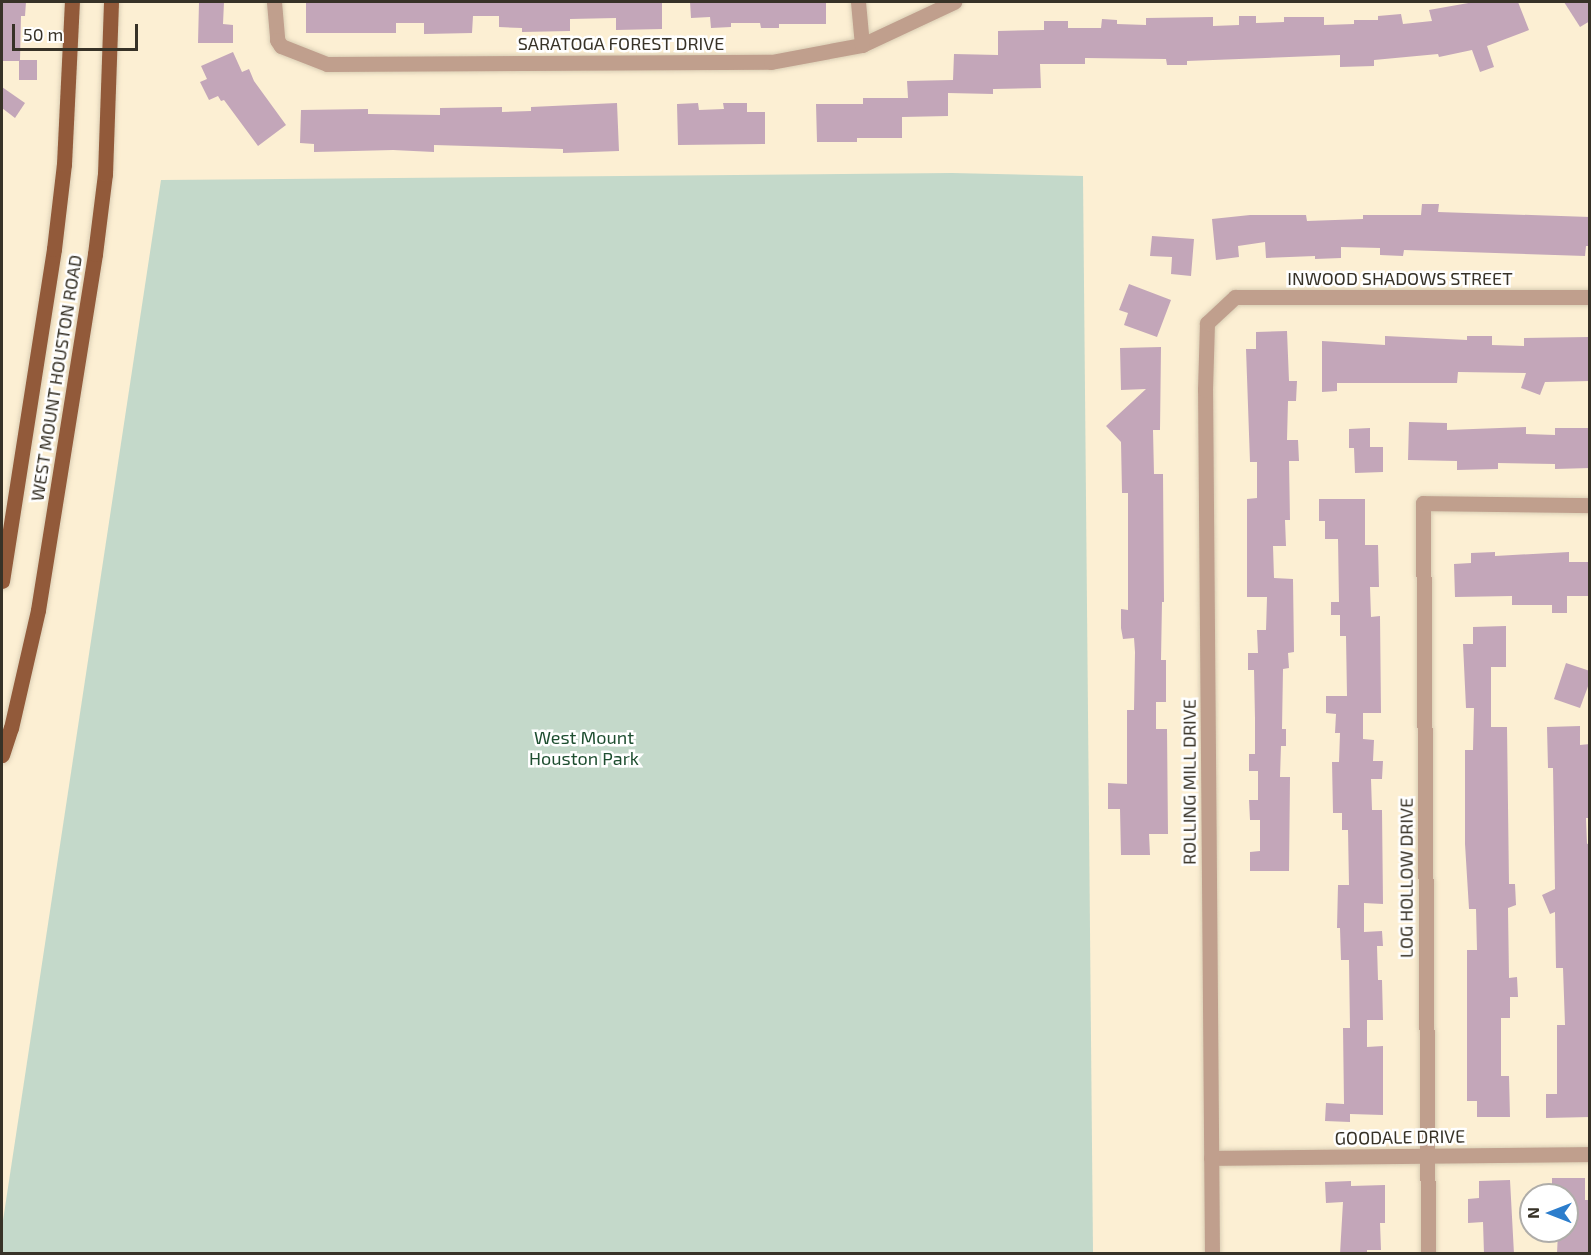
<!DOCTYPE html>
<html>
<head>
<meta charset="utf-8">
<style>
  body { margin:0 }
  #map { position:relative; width:1591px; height:1255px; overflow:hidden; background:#fcefd3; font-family:"Exo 2",sans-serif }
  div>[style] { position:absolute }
  .green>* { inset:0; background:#c4d9ca }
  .building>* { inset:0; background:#c3a6b9 }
  .roads { filter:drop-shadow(0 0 2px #d9cdb4) drop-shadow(0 0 2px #d9cdb4) }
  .minor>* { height:15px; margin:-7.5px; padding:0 7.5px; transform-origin:7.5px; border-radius:7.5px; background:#c09f8d }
  .major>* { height:15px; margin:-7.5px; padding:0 7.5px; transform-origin:7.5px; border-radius:7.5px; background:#925a3a }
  span { translate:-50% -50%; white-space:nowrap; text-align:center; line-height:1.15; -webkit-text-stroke:5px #fff; paint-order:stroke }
  .street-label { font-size:18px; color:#373227 }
  .park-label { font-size:18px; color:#1e4e30 }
  .frame { position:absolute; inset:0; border:3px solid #373227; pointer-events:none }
  .north { position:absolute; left:1519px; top:1183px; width:60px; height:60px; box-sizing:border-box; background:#fff; border:2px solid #afada9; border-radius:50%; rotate:270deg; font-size:16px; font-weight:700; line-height:24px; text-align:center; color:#373227 }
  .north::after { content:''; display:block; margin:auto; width:21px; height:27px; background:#2c7dcc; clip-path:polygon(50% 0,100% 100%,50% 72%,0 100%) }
  .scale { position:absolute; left:12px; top:24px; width:126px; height:27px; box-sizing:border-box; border:3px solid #373227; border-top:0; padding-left:8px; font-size:18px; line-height:21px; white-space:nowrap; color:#373227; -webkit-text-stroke:4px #fff; paint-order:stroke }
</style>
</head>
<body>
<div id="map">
  <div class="green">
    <i style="clip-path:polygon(952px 173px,1083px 176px,1093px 1253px,2px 1253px,2px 1227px,161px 180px)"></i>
  </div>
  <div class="building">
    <i style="clip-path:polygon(2px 2px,26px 2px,25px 16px,21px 16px,20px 60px,37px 60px,37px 80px,19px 80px,19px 61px,2px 61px)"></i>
    <i style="clip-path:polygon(199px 2px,224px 2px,223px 24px,233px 25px,233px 43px,198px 43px)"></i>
    <i style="clip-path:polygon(306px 2px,662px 2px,662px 29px,616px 30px,616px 18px,570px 19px,570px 31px,522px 32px,522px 28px,499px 27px,499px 16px,473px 16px,472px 33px,424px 34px,424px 23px,396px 23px,396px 33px,306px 33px)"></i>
    <i style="clip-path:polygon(690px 2px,826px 2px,826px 24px,779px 24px,779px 28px,761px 28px,760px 23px,731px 23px,731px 27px,711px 28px,710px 17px,691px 18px)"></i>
    <i style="clip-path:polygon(1474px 2px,1518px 2px,1529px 30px,1487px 46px,1494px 67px,1480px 72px,1472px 50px,1439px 57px,1438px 54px,1374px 60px,1374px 66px,1340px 67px,1340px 55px,1187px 61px,1187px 65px,1167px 65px,1166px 59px,1085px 58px,1085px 64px,1040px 64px,1041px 88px,993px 89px,993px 94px,948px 93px,948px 116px,902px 117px,902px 138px,857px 138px,857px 142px,817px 142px,816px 104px,863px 104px,863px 98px,908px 98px,907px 81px,953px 80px,954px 54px,998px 55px,998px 31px,1044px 30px,1044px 21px,1068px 21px,1068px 28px,1101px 28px,1102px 19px,1117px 20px,1117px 24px,1146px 25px,1146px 18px,1213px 17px,1213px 26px,1239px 25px,1239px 16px,1256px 16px,1256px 23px,1284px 22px,1284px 17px,1324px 17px,1324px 25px,1354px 24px,1354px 20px,1378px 20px,1378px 16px,1401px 14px,1403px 24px,1432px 21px,1429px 10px)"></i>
    <i style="clip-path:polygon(1564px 2px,1590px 2px,1590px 21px,1580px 27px)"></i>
    <i style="clip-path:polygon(233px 52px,242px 72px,249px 69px,254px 81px,286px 125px,258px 146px,224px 100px,221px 101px,218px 96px,209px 100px,200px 82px,207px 79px,201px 66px)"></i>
    <i style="clip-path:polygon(2px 87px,25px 103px,15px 118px,2px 108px)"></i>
    <i style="clip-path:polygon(617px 103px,619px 151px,563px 153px,563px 149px,434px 145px,434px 152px,393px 150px,314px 152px,314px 144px,300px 143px,301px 110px,368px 109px,368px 114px,440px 115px,440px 108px,502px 107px,502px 112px,531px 111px,531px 107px)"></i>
    <i style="clip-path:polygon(698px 103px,699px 110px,724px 109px,723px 103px,747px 103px,747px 112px,765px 112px,765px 144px,678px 145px,677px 104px)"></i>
    <i style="clip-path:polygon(1422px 204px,1439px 204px,1438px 212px,1590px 217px,1590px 246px,1586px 246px,1585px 256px,1404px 250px,1403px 256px,1380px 255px,1380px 248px,1341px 247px,1341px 258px,1315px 259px,1315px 256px,1266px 258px,1265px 242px,1238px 246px,1239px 257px,1216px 260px,1212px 219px,1250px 215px,1306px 215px,1307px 221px,1363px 219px,1363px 215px,1421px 215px)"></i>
    <i style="clip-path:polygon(1152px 236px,1194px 239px,1191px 276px,1171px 274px,1172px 257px,1150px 256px)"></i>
    <i style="clip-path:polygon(1129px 284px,1171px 300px,1157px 337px,1124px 325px,1128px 313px,1119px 310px)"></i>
    <i style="clip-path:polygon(1287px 331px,1289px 381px,1297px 381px,1296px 401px,1288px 401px,1287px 440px,1298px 440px,1299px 461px,1289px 461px,1290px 520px,1285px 520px,1286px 546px,1273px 546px,1274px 578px,1293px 579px,1294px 652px,1288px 653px,1289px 668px,1283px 669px,1282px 729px,1286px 729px,1286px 746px,1281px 746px,1280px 777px,1290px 777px,1289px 871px,1250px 871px,1250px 852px,1260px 851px,1260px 820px,1250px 820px,1249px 800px,1258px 800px,1258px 771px,1249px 771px,1249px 754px,1255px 754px,1255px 719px,1254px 670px,1248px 670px,1248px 653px,1258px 653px,1257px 630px,1266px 630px,1267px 597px,1247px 597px,1247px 499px,1257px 498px,1257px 462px,1250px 462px,1246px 349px,1256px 349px,1256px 332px)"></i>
    <i style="clip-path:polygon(1385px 336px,1467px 340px,1467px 336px,1492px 336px,1492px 345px,1524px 346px,1524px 338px,1589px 337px,1590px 381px,1545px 382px,1540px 395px,1521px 388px,1526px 373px,1458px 372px,1457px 383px,1337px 383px,1337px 391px,1322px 392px,1322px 341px,1385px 345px)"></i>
    <i style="clip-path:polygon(1161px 347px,1160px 430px,1153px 430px,1154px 474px,1163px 474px,1164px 602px,1162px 602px,1161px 660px,1166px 660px,1166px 702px,1156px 702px,1156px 729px,1167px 729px,1168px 834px,1149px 834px,1150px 855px,1121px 855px,1120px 809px,1108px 809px,1108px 783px,1127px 784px,1127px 710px,1134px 710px,1135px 652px,1134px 638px,1123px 639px,1121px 628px,1121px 609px,1128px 610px,1128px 493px,1122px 493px,1121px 442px,1106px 426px,1146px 389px,1121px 390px,1120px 348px)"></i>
    <i style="clip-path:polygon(1409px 422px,1447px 423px,1447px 430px,1526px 427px,1526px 434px,1555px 435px,1555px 428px,1590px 428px,1590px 468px,1555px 469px,1555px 464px,1498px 463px,1498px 469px,1457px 470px,1457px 461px,1408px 460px)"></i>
    <i style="clip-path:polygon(1370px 428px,1370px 447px,1383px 447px,1383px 472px,1355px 473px,1354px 448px,1349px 448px,1349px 429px)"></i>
    <i style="clip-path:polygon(1319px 499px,1365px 499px,1365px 545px,1378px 545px,1379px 587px,1370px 587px,1371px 617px,1380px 616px,1381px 713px,1363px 713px,1363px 739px,1374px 740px,1373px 761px,1383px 761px,1382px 779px,1371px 779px,1372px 810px,1382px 810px,1383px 904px,1364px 903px,1364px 932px,1382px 931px,1383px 946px,1377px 946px,1378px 980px,1382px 980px,1383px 1020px,1367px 1020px,1367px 1047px,1383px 1046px,1383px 1115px,1350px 1114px,1350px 1122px,1325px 1121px,1326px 1103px,1344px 1104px,1343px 1028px,1350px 1028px,1349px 960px,1341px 960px,1340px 928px,1337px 928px,1338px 885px,1349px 885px,1348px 830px,1342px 830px,1342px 813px,1333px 813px,1332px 762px,1339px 762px,1340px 733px,1335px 733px,1336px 714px,1326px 713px,1326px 696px,1347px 696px,1346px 636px,1340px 636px,1340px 615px,1331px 615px,1331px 602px,1339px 602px,1338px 539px,1325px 539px,1325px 521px,1319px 521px)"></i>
    <i style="clip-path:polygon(1495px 552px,1495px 556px,1569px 552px,1569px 562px,1590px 562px,1590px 596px,1567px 596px,1567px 613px,1552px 613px,1552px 605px,1512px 605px,1512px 596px,1455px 597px,1454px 564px,1471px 563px,1471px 553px)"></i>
    <i style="clip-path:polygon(1506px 626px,1506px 667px,1491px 667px,1491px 727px,1507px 727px,1509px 884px,1515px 884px,1516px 905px,1508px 908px,1509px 978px,1517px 977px,1518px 997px,1510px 997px,1510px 1018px,1501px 1018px,1501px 1076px,1509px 1076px,1510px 1117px,1477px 1117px,1477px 1101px,1467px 1101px,1467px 950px,1477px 950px,1476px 909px,1469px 909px,1465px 844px,1465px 750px,1473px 750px,1474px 708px,1466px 708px,1463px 644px,1473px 644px,1473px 627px)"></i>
    <i style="clip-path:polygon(1566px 663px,1590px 671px,1590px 681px,1580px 708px,1554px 699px)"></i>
    <i style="clip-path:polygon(1580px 726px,1580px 745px,1590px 744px,1590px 818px,1586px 818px,1587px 844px,1590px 843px,1590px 1117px,1546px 1118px,1546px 1094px,1557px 1094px,1557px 1025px,1565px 1025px,1563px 968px,1556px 968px,1555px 912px,1550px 914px,1542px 895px,1555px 889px,1553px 768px,1548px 768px,1547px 727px)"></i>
    <i style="clip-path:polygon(1552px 1178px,1585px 1178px,1585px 1200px,1590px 1200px,1590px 1254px,1557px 1254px,1558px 1231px,1567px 1231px,1567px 1195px,1552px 1195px)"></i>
    <i style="clip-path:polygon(1510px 1180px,1514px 1254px,1484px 1254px,1483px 1222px,1468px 1223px,1468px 1199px,1479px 1198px,1479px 1181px)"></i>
    <i style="clip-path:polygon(1351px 1181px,1351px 1186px,1385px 1185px,1385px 1223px,1380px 1223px,1381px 1250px,1367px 1250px,1367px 1254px,1340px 1254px,1343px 1202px,1326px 1203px,1325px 1182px)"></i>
  </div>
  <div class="roads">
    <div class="minor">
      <i style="left:274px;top:2px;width:38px;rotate:85deg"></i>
      <i style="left:277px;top:40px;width:7px;rotate:56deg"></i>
      <i style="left:281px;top:46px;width:49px;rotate:21.4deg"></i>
      <i style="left:327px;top:64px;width:444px;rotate:-0.3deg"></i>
      <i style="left:771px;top:62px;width:93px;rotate:-10.6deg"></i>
      <i style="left:862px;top:45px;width:102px;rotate:-25.1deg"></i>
      <i style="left:858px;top:2px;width:43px;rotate:84.7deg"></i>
      <i style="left:1211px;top:1158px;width:379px;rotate:-0.6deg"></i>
      <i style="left:1212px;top:1254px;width:864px;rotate:-90.46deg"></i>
      <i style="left:1205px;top:390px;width:67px;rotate:-88.3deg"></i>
      <i style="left:1207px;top:323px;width:38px;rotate:-43deg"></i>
      <i style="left:1235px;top:297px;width:355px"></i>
      <i style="left:1428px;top:1254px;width:751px;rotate:-90.38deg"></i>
      <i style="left:1423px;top:503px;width:167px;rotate:0.7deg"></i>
    </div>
    <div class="major">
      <i style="left:2px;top:581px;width:336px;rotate:-81.1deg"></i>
      <i style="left:54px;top:249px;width:86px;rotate:-83.3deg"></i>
      <i style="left:64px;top:164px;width:162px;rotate:-87.2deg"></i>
      <i style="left:2px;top:755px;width:28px;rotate:-72deg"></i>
      <i style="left:11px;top:728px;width:121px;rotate:-77.1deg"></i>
      <i style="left:38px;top:610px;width:361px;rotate:-80.9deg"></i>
      <i style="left:95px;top:254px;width:81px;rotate:-82.9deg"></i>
      <i style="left:105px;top:174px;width:172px;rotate:-88deg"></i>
    </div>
  </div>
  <div class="street-label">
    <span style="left:621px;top:43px">SARATOGA FOREST DRIVE</span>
    <span style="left:1400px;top:278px">INWOOD SHADOWS STREET</span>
    <span style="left:56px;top:378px;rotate:-81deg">WEST MOUNT HOUSTON ROAD</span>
    <span style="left:1189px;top:782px;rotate:-90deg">ROLLING MILL DRIVE</span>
    <span style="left:1406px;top:878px;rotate:-90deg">LOG HOLLOW DRIVE</span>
    <span style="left:1400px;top:1137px;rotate:-1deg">GOODALE DRIVE</span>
  </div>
  <div class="park-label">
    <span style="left:584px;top:748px">West Mount<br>Houston Park</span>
  </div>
  <div class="frame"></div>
  <div class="north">N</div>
  <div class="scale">50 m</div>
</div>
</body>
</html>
